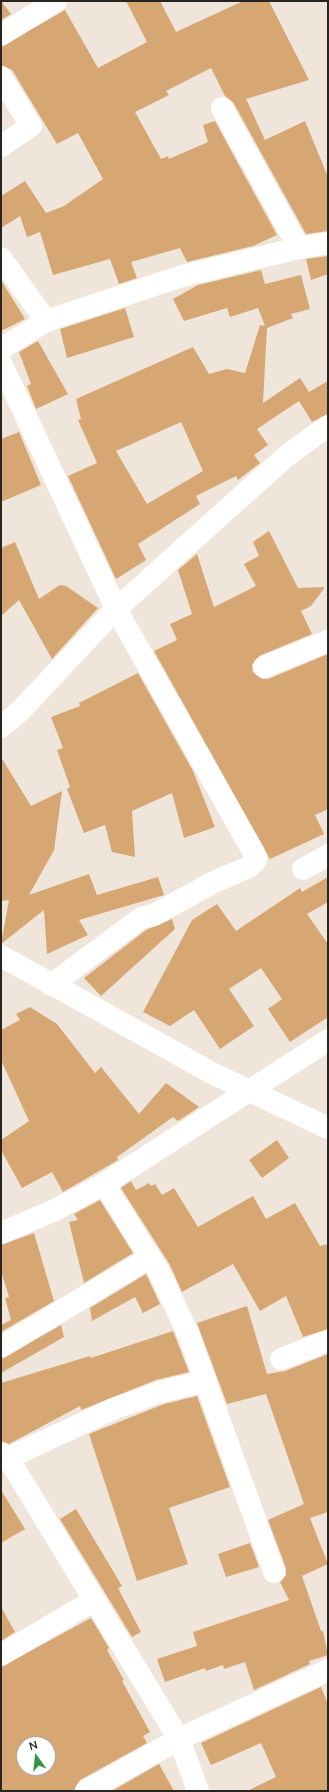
<!DOCTYPE html>
<html>
<head>
<meta charset="utf-8">
<style>
  body { margin:0 }
  #map { position:relative; width:329px; height:1792px; overflow:hidden; background:#efe5da; font-family:Mulish,sans-serif }
  div>[style] { position:absolute }
  .building>* { inset:0; background:#d7a773 }
  .minor>* { height:22px; margin:-11px; padding:0 11px; transform-origin:11px; border-radius:11px; background:#fff }
  span { translate:-50% -50%; white-space:nowrap; text-align:center; line-height:1.15; -webkit-text-stroke:4px #fff; paint-order:stroke }
  .frame { position:absolute; inset:0; border:2px solid #282420; pointer-events:none }
  .north { position:absolute; left:16px; top:1736px; width:40px; height:40px; box-sizing:border-box; background:#fff; border:1px solid #a9a7a6; border-radius:50%; rotate:345deg; font-size:11px; font-weight:700; line-height:16px; text-align:center; color:#282420 }
  .north::after { content:''; display:block; margin:auto; width:14px; height:18px; background:#359346; clip-path:polygon(50% 0,100% 100%,50% 72%,0 100%) }
</style>
</head>
<body>
<div id="map">
  <div class="building">
    <i style="clip-path:polygon(1px 1px,11px 14px,1px 20px)"></i>
    <i style="clip-path:polygon(126px 1px,160px 1px,176px 32px,243px 1px,269px 1px,309px 80px,246px 99px,265px 140px,305px 121px,328px 177px,328px 231px,306px 234px,233px 102px,225px 96px,211px 68px,166px 91px,169px 95px,135px 112px,161px 159px,168px 156px,169px 159px,208px 142px,203px 125px,215px 121px,277px 235px,253px 246px,187px 262px,180px 248px,131px 262px,137px 278px,119px 284px,110px 259px,53px 275px,40px 232px,27px 237px,20px 216px,1px 228px,1px 196px,25px 181px,46px 213px,64px 206px,103px 179px,78px 133px,57px 144px,12px 70px,1px 65px,1px 47px,65px 10px,98px 68px,147px 42px)"></i>
    <i style="clip-path:polygon(328px 256px,328px 274px,311px 280px,306px 259px)"></i>
    <i style="clip-path:polygon(evenodd,261px 270px,265px 284px,301px 275px,310px 309px,291px 314px,293px 318px,267px 328px,263px 403px,300px 378px,309px 392px,328px 381px,328px 414px,312px 422px,299px 401px,257px 429px,268px 445px,254px 455px,260px 463px,238px 480px,236px 476px,196px 496px,200px 504px,138px 544px,146px 560px,116px 579px,68px 476px,97px 463px,78px 420px,81px 419px,76px 399px,193px 347px,209px 374px,227px 369px,245px 373px,260px 325px,265px 326px,258px 308px,230px 317px,227px 308px,184px 321px,173px 299px,198px 285px,261px 270px,181px 422px,203px 471px,147px 504px,116px 451px,181px 422px)"></i>
    <i style="clip-path:polygon(1px 280px,25px 319px,1px 331px)"></i>
    <i style="clip-path:polygon(125px 308px,134px 337px,67px 358px,60px 329px)"></i>
    <i style="clip-path:polygon(38px 341px,68px 394px,36px 409px,27px 386px,31px 384px,19px 352px)"></i>
    <i style="clip-path:polygon(19px 432px,41px 485px,1px 502px,1px 439px)"></i>
    <i style="clip-path:polygon(269px 531px,298px 588px,325px 587px,311px 606px,301px 611px,312px 634px,259px 656px,252px 665px,253px 672px,262px 679px,268px 679px,328px 654px,328px 809px,315px 815px,324px 834px,270px 859px,154px 651px,177px 640px,170px 624px,192px 614px,178px 570px,197px 554px,214px 607px,256px 586px,244px 564px,259px 556px,253px 542px)"></i>
    <i style="clip-path:polygon(15px 542px,39px 599px,60px 585px,66px 586px,98px 608px,52px 659px,19px 600px,1px 616px,1px 548px)"></i>
    <i style="clip-path:polygon(138px 673px,193px 771px,215px 827px,184px 838px,172px 793px,132px 811px,135px 857px,112px 852px,105px 825px,84px 833px,67px 789px,70px 787px,57px 750px,63px 748px,51px 717px,80px 706px,79px 703px)"></i>
    <i style="clip-path:polygon(1px 757px,31px 806px,62px 791px,54px 850px,29px 895px,89px 874px,97px 895px,158px 877px,164px 895px,79px 920px,88px 935px,47px 954px,44px 910px,1px 944px,9px 900px,1px 901px)"></i>
    <i style="clip-path:polygon(328px 877px,328px 902px,307px 914px,328px 944px,328px 1017px,290px 1042px,268px 1009px,282px 999px,261px 968px,229px 989px,254px 1026px,220px 1049px,194px 1010px,170px 1026px,143px 1012px,192px 920px,217px 904px,236px 931px,300px 888px,302px 892px)"></i>
    <i style="clip-path:polygon(172px 919px,175px 929px,101px 996px,84px 978px,146px 930px)"></i>
    <i style="clip-path:polygon(30px 1007px,57px 1024px,95px 1073px,101px 1067px,139px 1114px,166px 1083px,199px 1107px,178px 1121px,173px 1117px,117px 1157px,118px 1160px,63px 1192px,52px 1172px,22px 1188px,1px 1150px,1px 1140px,29px 1121px,1px 1060px,1px 1030px,20px 1020px,16px 1014px)"></i>
    <i style="clip-path:polygon(277px 1140px,289px 1158px,262px 1178px,249px 1160px)"></i>
    <i style="clip-path:polygon(131px 1181px,136px 1190px,149px 1183px,151px 1186px,155px 1184px,162px 1195px,174px 1188px,198px 1227px,253px 1196px,266px 1219px,295px 1203px,320px 1246px,328px 1244px,328px 1329px,303px 1337px,286px 1296px,260px 1311px,233px 1264px,182px 1292px,170px 1265px,121px 1188px)"></i>
    <i style="clip-path:polygon(100px 1200px,133px 1253px,84px 1283px,69px 1222px,78px 1220px,74px 1214px)"></i>
    <i style="clip-path:polygon(34px 1233px,54px 1301px,1px 1332px,1px 1325px,11px 1320px,5px 1298px,9px 1297px,1px 1271px,1px 1245px)"></i>
    <i style="clip-path:polygon(146px 1274px,160px 1304px,143px 1313px,135px 1297px,92px 1321px,90px 1308px)"></i>
    <i style="clip-path:polygon(247px 1306px,267px 1374px,285px 1371px,328px 1354px,328px 1512px,310px 1518px,328px 1564px,302px 1576px,321px 1631px,323px 1631px,328px 1655px,309px 1661px,310px 1664px,254px 1690px,245px 1662px,224px 1669px,223px 1665px,206px 1671px,205px 1668px,165px 1682px,157px 1659px,197px 1646px,193px 1632px,289px 1600px,280px 1582px,286px 1575px,286px 1568px,268px 1520px,304px 1504px,290px 1463px,266px 1394px,227px 1404px,197px 1323px)"></i>
    <i style="clip-path:polygon(61px 1325px,64px 1337px,1px 1373px,1px 1359px)"></i>
    <i style="clip-path:polygon(173px 1331px,189px 1372px,156px 1380px,81px 1410px,80px 1406px,9px 1444px,1px 1441px,1px 1383px,90px 1356px,91px 1358px)"></i>
    <i style="clip-path:polygon(197px 1396px,230px 1487px,169px 1508px,188px 1564px,137px 1581px,89px 1434px,164px 1404px)"></i>
    <i style="clip-path:polygon(1px 1490px,25px 1529px,1px 1543px)"></i>
    <i style="clip-path:polygon(76px 1509px,122px 1586px,118px 1588px,141px 1632px,132px 1637px,60px 1519px)"></i>
    <i style="clip-path:polygon(250px 1543px,259px 1567px,226px 1577px,218px 1554px)"></i>
    <i style="clip-path:polygon(1px 1607px,15px 1632px,1px 1641px)"></i>
    <i style="clip-path:polygon(evenodd,91px 1618px,109px 1648px,107px 1650px,124px 1680px,122px 1681px,150px 1732px,143px 1736px,147px 1743px,80px 1780px,74px 1791px,1px 1791px,1px 1667px,91px 1618px,24px 1744px,48px 1744px,48px 1768px,24px 1768px,24px 1744px)"></i>
    <i style="clip-path:polygon(321px 1687px,328px 1704px,328px 1791px,247px 1791px,276px 1777px,261px 1743px,211px 1765px,201px 1743px)"></i>
    <i style="clip-path:polygon(159px 1764px,174px 1791px,112px 1791px)"></i>
  </div>
  <div class="minor">
    <i style="left:1px;top:35px;width:65px;rotate:-31.7deg"></i>
    <i style="left:1px;top:77px;width:57px;rotate:58.5deg"></i>
    <i style="left:31px;top:126px;width:36px;rotate:146deg"></i>
    <i style="left:222px;top:108px;width:160px;rotate:61.2deg"></i>
    <i style="left:1px;top:258px;width:77px;rotate:54.5deg"></i>
    <i style="left:1px;top:349px;width:53px;rotate:-31.9deg"></i>
    <i style="left:46px;top:321px;width:143px;rotate:-18.3deg"></i>
    <i style="left:182px;top:276px;width:120px;rotate:-13.5deg"></i>
    <i style="left:299px;top:248px;width:29px;rotate:-10deg"></i>
    <i style="left:1px;top:363px;width:272px;rotate:64.9deg"></i>
    <i style="left:116px;top:609px;width:280px;rotate:60.5deg"></i>
    <i style="left:254px;top:853px;width:7px;rotate:74deg"></i>
    <i style="left:256px;top:860px;width:10px;rotate:135deg"></i>
    <i style="left:249px;top:867px;width:38px;rotate:157deg"></i>
    <i style="left:214px;top:882px;width:68px;rotate:151.2deg"></i>
    <i style="left:154px;top:915px;width:13px;rotate:167deg"></i>
    <i style="left:141px;top:918px;width:112px;rotate:143.3deg"></i>
    <i style="left:264px;top:667px;width:69px;rotate:-22.1deg"></i>
    <i style="left:1px;top:727px;width:26px;rotate:-40deg"></i>
    <i style="left:21px;top:710px;width:139px;rotate:-46.8deg"></i>
    <i style="left:116px;top:609px;width:232px;rotate:-41.9deg"></i>
    <i style="left:289px;top:454px;width:48px;rotate:-35.7deg"></i>
    <i style="left:303px;top:869px;width:29px;rotate:-29deg"></i>
    <i style="left:1px;top:956px;width:246px;rotate:29deg"></i>
    <i style="left:216px;top:1075px;width:124px;rotate:25.3deg"></i>
    <i style="left:104px;top:1184px;width:104px;rotate:58deg"></i>
    <i style="left:159px;top:1272px;width:68px;rotate:64.6deg"></i>
    <i style="left:188px;top:1333px;width:254px;rotate:70.2deg"></i>
    <i style="left:1px;top:1233px;width:56px;rotate:-22.9deg"></i>
    <i style="left:53px;top:1211px;width:58px;rotate:-27.9deg"></i>
    <i style="left:104px;top:1184px;width:266px;rotate:-32.7deg"></i>
    <i style="left:1px;top:1347px;width:173px;rotate:-31deg"></i>
    <i style="left:281px;top:1359px;width:50px;rotate:-21deg"></i>
    <i style="left:1px;top:1453px;width:9px;rotate:36deg"></i>
    <i style="left:8px;top:1458px;width:329px;rotate:58.7deg"></i>
    <i style="left:179px;top:1739px;width:55px;rotate:69.9deg"></i>
    <i style="left:8px;top:1458px;width:116px;rotate:-25deg"></i>
    <i style="left:113px;top:1409px;width:50px;rotate:-19.9deg"></i>
    <i style="left:160px;top:1392px;width:47px;rotate:-13.4deg"></i>
    <i style="left:1px;top:1655px;width:107px;rotate:-30.4deg"></i>
    <i style="left:86px;top:1791px;width:107px;rotate:-29.2deg"></i>
    <i style="left:179px;top:1739px;width:164px;rotate:-24.8deg"></i>
  </div>
  <div class="frame"></div>
  <div class="north">N</div>
</div>
</body>
</html>
